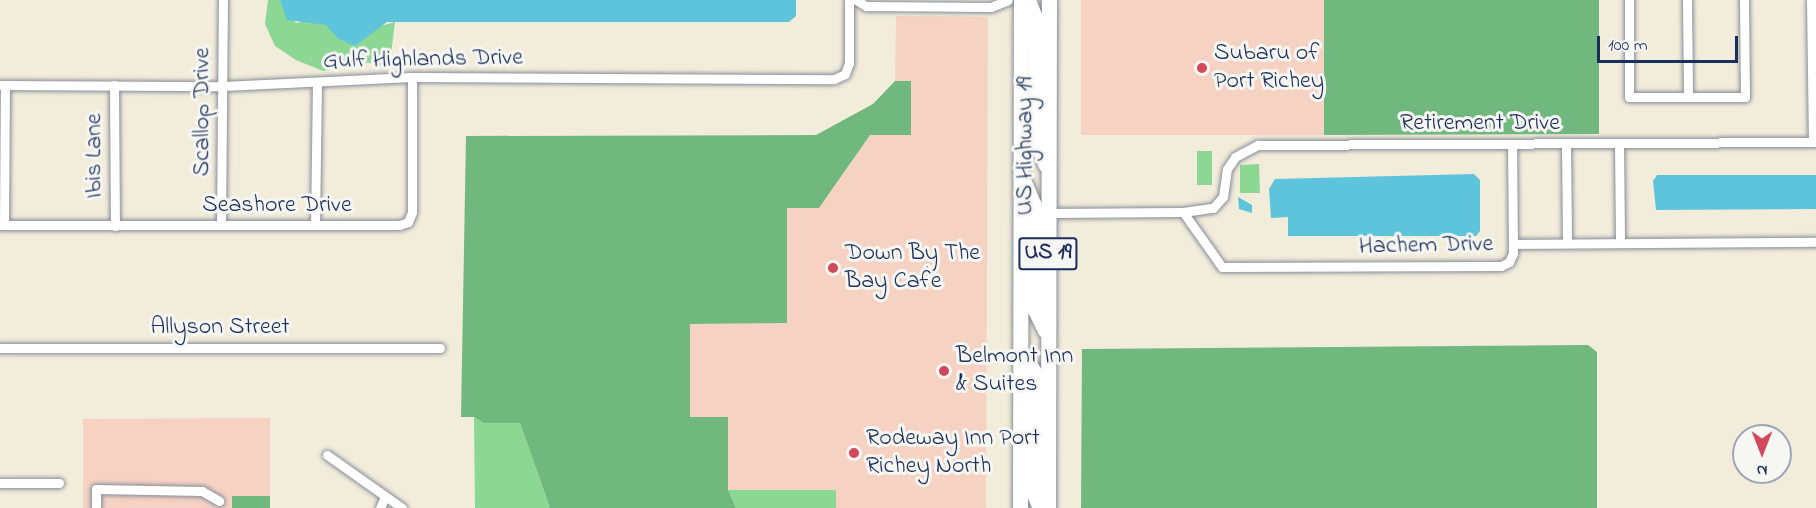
<!DOCTYPE html>
<html>
<head>
<meta charset="utf-8">
<style>
  body { margin:0 }
  #map { position:relative; width:1816px; height:508px; overflow:hidden; background:#f2ecda; font-family:"Indie Flower",sans-serif }
  div>[style] { position:absolute }
  .built>* { inset:0; background:#f6d2c3 }
  .green>* { inset:0; background:#8cd794 }
  .forest>* { inset:0; background:#71b87e }
  .water>* { inset:0; background:#5ec4dc }
  .roads { filter:drop-shadow(0 0 2px #868e9c) drop-shadow(0 0 2px #868e9c) }
  .minor>* { height:9px; margin:-4.5px; padding:0 4.5px; transform-origin:4.5px; border-radius:4.5px; background:#fff }
  .trunk>* { height:15px; margin:-7.5px; padding:0 7.5px; transform-origin:7.5px; border-radius:7.5px; background:#fff }
  .dots>* { width:16px; height:16px; translate:-50% -50%; box-sizing:border-box; border:3px solid #f6f6f2; border-radius:50% }
  span { translate:-50% -50%; white-space:nowrap; text-align:center; line-height:1.15; -webkit-text-stroke:6px #f6f6f2; paint-order:stroke }
  .shield-label span { padding:2px 4px; background:#f6f6f2; border:2px solid; border-radius:4px; -webkit-text-stroke-width:0 }
  .shield-label { font-size:22px; color:#1b2f5e; font-weight:700 }
  .poi-label { font-size:24px; color:#1b2f5e }
  .left { translate:0 -50%; text-align:left }
  .street-label { font-size:24px; color:#1b2f5e }
  .north { position:absolute; left:1732px; top:424px; width:60px; height:60px; box-sizing:border-box; background:#f6f6f2; border:2px solid #9ea6b7; border-radius:50%; rotate:180deg; font-size:16px; font-weight:700; line-height:24px; text-align:center; color:#1b2f5e }
  .north::after { content:''; display:block; margin:auto; width:21px; height:27px; background:#d1495b; clip-path:polygon(50% 0,100% 100%,50% 72%,0 100%) }
  .scale { position:absolute; left:1597px; top:36px; width:141px; height:27px; box-sizing:border-box; border:3px solid #1b2f5e; border-top:0; padding-left:8px; font-size:18px; line-height:21px; white-space:nowrap; color:#1b2f5e; -webkit-text-stroke:4px #f6f6f2; paint-order:stroke }
</style>
</head>
<body>
<div id="map">
  <div class="built">
    <i style="clip-path:polygon(1081px 0,1324px 0,1324px 135px,1081px 135px)"></i>
    <i style="clip-path:polygon(896px 16px,988px 17px,986px 508px,836px 508px,836px 490px,728px 490px,728px 418px,690px 418px,690px 324px,787px 323px,787px 208px,819px 208px,870px 135px,911px 135px,911px 81px,895px 81px)"></i>
    <i style="clip-path:polygon(270px 418px,270px 496px,232px 496px,232px 508px,83px 508px,83px 419px)"></i>
  </div>
  <div class="green">
    <i style="clip-path:polygon(268px 0,280px 0,296px 23px,311px 20px,327px 25px,337px 38px,395px 22px,390px 62px,381px 65px,359px 61px,323px 71px,296px 60px,275px 46px,265px 24px)"></i>
    <i style="clip-path:polygon(1197px 151px,1212px 151px,1212px 185px,1197px 185px)"></i>
    <i style="clip-path:polygon(1259px 164px,1260px 193px,1240px 193px,1240px 165px)"></i>
    <i style="clip-path:polygon(474px 417px,484px 423px,520px 423px,550px 508px,475px 508px)"></i>
    <i style="clip-path:polygon(728px 490px,836px 490px,836px 508px,736px 508px)"></i>
  </div>
  <div class="forest">
    <i style="clip-path:polygon(1324px 0,1599px 0,1599px 134px,1324px 135px)"></i>
    <i style="clip-path:polygon(895px 81px,911px 81px,911px 135px,870px 135px,819px 208px,787px 208px,787px 323px,690px 324px,690px 417px,728px 417px,728px 490px,736px 508px,550px 508px,520px 423px,484px 423px,474px 417px,461px 417px,466px 136px,816px 135px,873px 104px)"></i>
    <i style="clip-path:polygon(1588px 345px,1597px 352px,1597px 508px,1081px 508px,1082px 349px)"></i>
    <i style="clip-path:polygon(232px 496px,270px 496px,270px 508px,232px 508px)"></i>
  </div>
  <div class="water">
    <i style="clip-path:polygon(280px 0,796px 0,796px 16px,789px 22px,387px 22px,355px 46px,337px 38px,326px 25px,287px 20px)"></i>
    <i style="clip-path:polygon(1474px 174px,1480px 180px,1480px 231px,1476px 236px,1288px 236px,1288px 217px,1271px 218px,1269px 189px,1275px 179px)"></i>
    <i style="clip-path:polygon(1657px 175px,1816px 175px,1816px 209px,1656px 210px,1653px 181px)"></i>
    <i style="clip-path:polygon(1238px 197px,1252px 205px,1252px 213px,1239px 209px)"></i>
  </div>
  <div class="roads">
    <div class="minor">
      <i style="left:856px;top:0;width:12px;rotate:31deg"></i>
      <i style="left:866px;top:6px;width:125px;rotate:0.5deg"></i>
      <i style="left:991px;top:7px;width:18px;rotate:-22deg"></i>
      <i style="left:1629px;top:0;width:97px;rotate:90deg"></i>
      <i style="left:1629px;top:97px;width:116px"></i>
      <i style="left:1745px;top:97px;width:97px;rotate:-90.6deg"></i>
      <i style="left:1687px;top:0;width:97px;rotate:89.4deg"></i>
      <i style="left:1811px;top:0;width:142px;rotate:89.2deg"></i>
      <i style="left:0;top:85px;width:223px;rotate:0.3deg"></i>
      <i style="left:223px;top:86px;width:189px;rotate:-2.7deg"></i>
      <i style="left:412px;top:77px;width:422px;rotate:0.3deg"></i>
      <i style="left:834px;top:79px;width:12px;rotate:-24deg"></i>
      <i style="left:845px;top:74px;width:12px;rotate:-70deg"></i>
      <i style="left:849px;top:63px;width:63px;rotate:-90deg"></i>
      <i style="left:114px;top:85px;width:141px;rotate:89.6deg"></i>
      <i style="left:1619px;top:143px;width:100px;rotate:89.4deg"></i>
      <i style="left:1566px;top:144px;width:99px;rotate:89.4deg"></i>
      <i style="left:1183px;top:212px;width:67px;rotate:54.7deg"></i>
      <i style="left:1222px;top:267px;width:279px;rotate:-0.2deg"></i>
      <i style="left:1501px;top:266px;width:9px;rotate:-27deg"></i>
      <i style="left:1509px;top:262px;width:10px;rotate:-66deg"></i>
      <i style="left:1513px;top:253px;width:109px;rotate:-90.5deg"></i>
      <i style="left:1049px;top:213px;width:134px;rotate:-0.4deg"></i>
      <i style="left:1183px;top:212px;width:30px;rotate:-8deg"></i>
      <i style="left:1213px;top:208px;width:15px;rotate:-48deg"></i>
      <i style="left:1223px;top:197px;width:28px;rotate:-82deg"></i>
      <i style="left:1227px;top:169px;width:14px;rotate:-56deg"></i>
      <i style="left:1235px;top:157px;width:26px;rotate:-28deg"></i>
      <i style="left:1258px;top:145px;width:558px;rotate:-0.31deg"></i>
      <i style="left:0;top:225px;width:399px"></i>
      <i style="left:399px;top:225px;width:9px;rotate:-18deg"></i>
      <i style="left:408px;top:222px;width:11px;rotate:-68deg"></i>
      <i style="left:412px;top:212px;width:135px;rotate:-90deg"></i>
      <i style="left:4px;top:225px;width:140px;rotate:-89.6deg"></i>
      <i style="left:221px;top:225px;width:225px;rotate:-89.5deg"></i>
      <i style="left:315px;top:225px;width:143px;rotate:-89.2deg"></i>
      <i style="left:1513px;top:244px;width:303px;rotate:-0.4deg"></i>
      <i style="left:0;top:348px;width:440px"></i>
      <i style="left:327px;top:455px;width:92px;rotate:35.2deg"></i>
      <i style="left:0;top:483px;width:59px"></i>
      <i style="left:96px;top:508px;width:19px;rotate:-90deg"></i>
      <i style="left:96px;top:489px;width:106px;rotate:1.1deg"></i>
      <i style="left:202px;top:491px;width:20px;rotate:30deg"></i>
      <i style="left:380px;top:508px;width:12px;rotate:-66deg"></i>
    </div>
    <div class="trunk">
      <i style="left:1028px;top:0;width:18px;rotate:68deg"></i>
      <i style="left:1035px;top:17px;width:122px;rotate:89.5deg"></i>
      <i style="left:1036px;top:139px;width:27px;rotate:70deg"></i>
      <i style="left:1024px;top:182px;width:25px;rotate:67deg"></i>
      <i style="left:1034px;top:205px;width:103px;rotate:90deg"></i>
      <i style="left:1034px;top:308px;width:25px;rotate:64deg"></i>
      <i style="left:1021px;top:351px;width:25px;rotate:58deg"></i>
      <i style="left:1034px;top:372px;width:122px;rotate:90deg"></i>
      <i style="left:1034px;top:494px;width:15px;rotate:67deg"></i>
      <i style="left:1020px;top:508px;width:508px;rotate:-89.89deg"></i>
      <i style="left:1048px;top:508px;width:508px;rotate:-89.89deg"></i>
    </div>
  </div>
  <div class="dots">
    <i style="left:1202px;top:68px;background:#d1495b"></i>
    <i style="left:833px;top:268px;background:#d1495b"></i>
    <i style="left:944px;top:371px;background:#d1495b"></i>
    <i style="left:854px;top:453px;background:#d1495b"></i>
  </div>
  <div class="shield-label">
    <span style="left:1048px;top:254px">US 19</span>
  </div>
  <div class="poi-label">
    <span class="left" style="left:1214px;top:68px">Subaru of<br>Port Richey</span>
    <span class="left" style="left:845px;top:268px">Down By The<br>Bay Cafe</span>
    <span class="left" style="left:956px;top:371px">Belmont Inn<br>&amp; Suites</span>
    <span class="left" style="left:866px;top:453px">Rodeway Inn Port<br>Richey North</span>
  </div>
  <div class="street-label">
    <span style="left:423px;top:60px;rotate:-1deg">Gulf Highlands Drive</span>
    <span style="left:203px;top:112px;rotate:-90deg">Scallop Drive</span>
    <span style="left:1480px;top:124px">Retirement Drive</span>
    <span style="left:1026px;top:146px;rotate:-90deg">US Highway 19</span>
    <span style="left:95px;top:156px;rotate:-90deg">Ibis Lane</span>
    <span style="left:277px;top:206px">Seashore Drive</span>
    <span style="left:1426px;top:246px;rotate:-1deg">Hachem Drive</span>
    <span style="left:220px;top:328px">Allyson Street</span>
  </div>
  <div class="north">N</div>
  <div class="scale">100 m</div>
</div>
</body>
</html>
